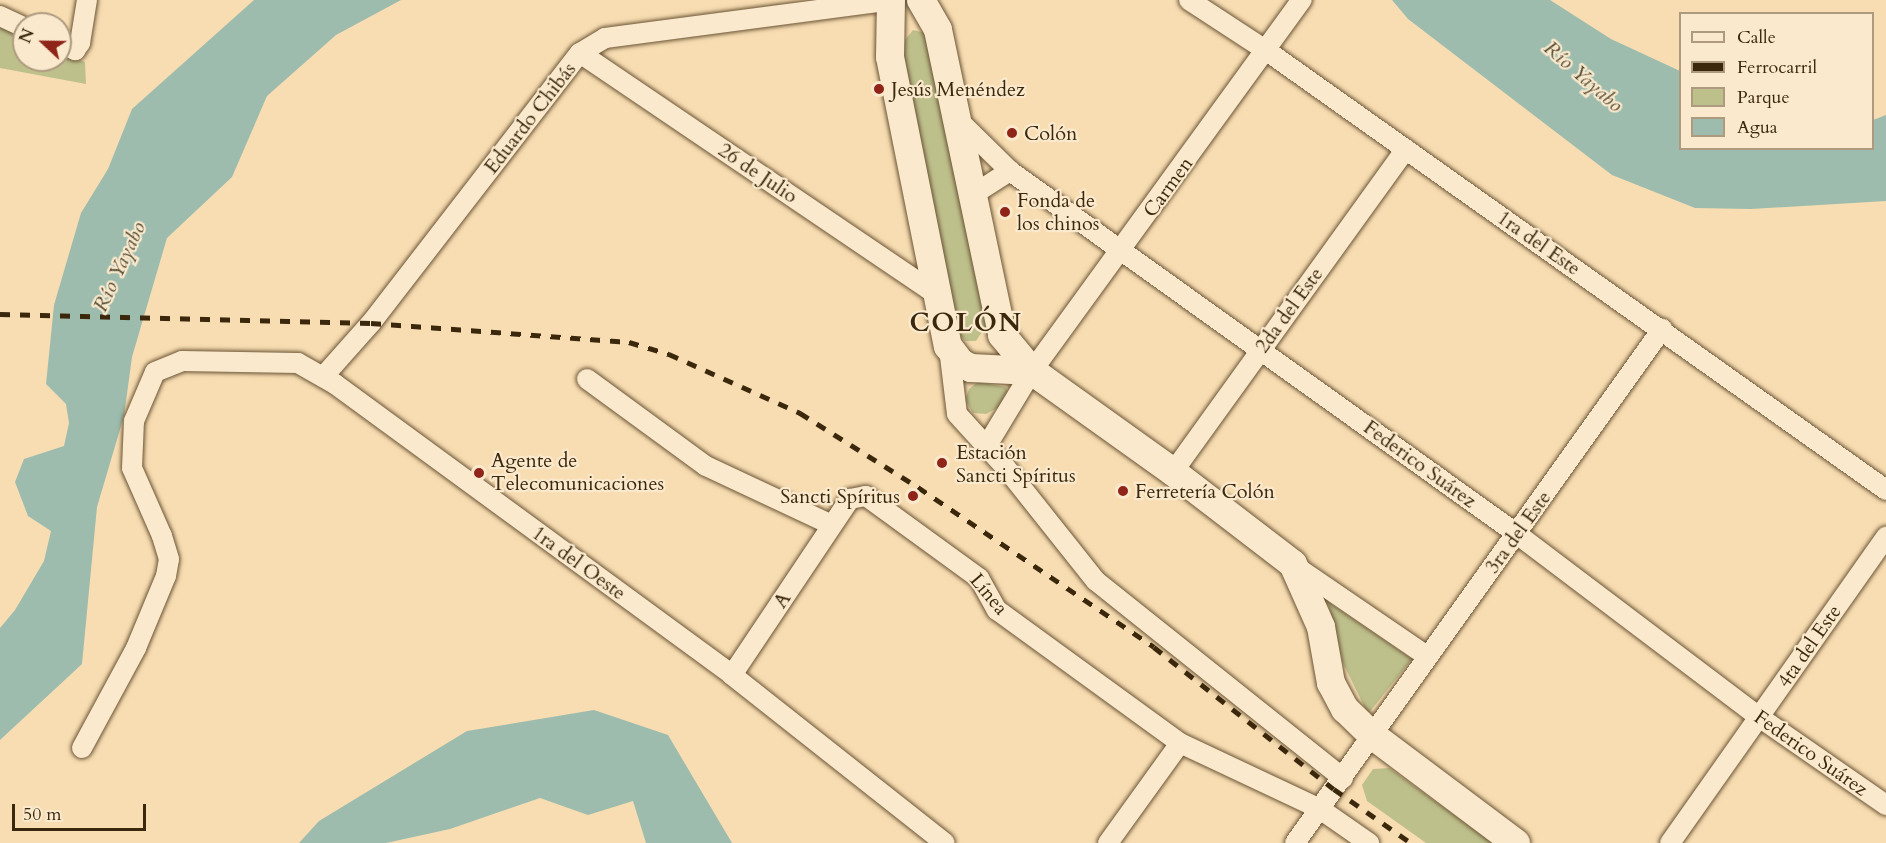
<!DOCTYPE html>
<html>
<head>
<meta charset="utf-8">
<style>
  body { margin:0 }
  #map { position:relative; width:1886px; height:843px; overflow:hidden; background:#f8ddb2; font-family:Cardo,serif }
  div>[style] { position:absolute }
  .green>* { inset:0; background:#bec08c }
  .water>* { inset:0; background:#9dbcad }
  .roads { filter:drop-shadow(0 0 2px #6a5435) drop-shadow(0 0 2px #6a5435) }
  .street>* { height:20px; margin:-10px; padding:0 10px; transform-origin:10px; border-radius:10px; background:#fae9cd }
  .secondary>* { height:28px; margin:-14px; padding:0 14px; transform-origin:14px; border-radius:14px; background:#fae9cd }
  .rail>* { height:4.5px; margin-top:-2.25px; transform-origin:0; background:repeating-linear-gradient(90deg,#3b270b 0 10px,transparent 0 20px) }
  .dots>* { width:16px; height:16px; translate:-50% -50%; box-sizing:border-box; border:3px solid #fae9cd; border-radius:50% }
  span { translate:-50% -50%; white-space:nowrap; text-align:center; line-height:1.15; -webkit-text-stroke:4.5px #fae9cd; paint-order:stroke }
  .poi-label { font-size:20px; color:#3b270b }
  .left { translate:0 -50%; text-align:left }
  .right { translate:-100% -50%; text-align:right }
  .street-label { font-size:20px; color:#3b270b }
  .water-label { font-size:21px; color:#544c34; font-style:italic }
  .district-label { font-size:26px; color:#3b270b; font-weight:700; letter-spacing:1.5px }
  .legend { position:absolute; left:1679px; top:12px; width:195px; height:138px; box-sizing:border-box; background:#fae9cd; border:2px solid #ae9b7f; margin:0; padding:8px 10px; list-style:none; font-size:18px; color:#3b270b }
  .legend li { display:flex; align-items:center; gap:12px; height:30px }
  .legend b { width:30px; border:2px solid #ae9b7f }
  .north { position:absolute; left:12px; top:12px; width:60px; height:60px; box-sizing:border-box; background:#fae9cd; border:2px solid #ae9b7f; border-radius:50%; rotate:292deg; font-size:16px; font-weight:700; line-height:24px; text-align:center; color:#3b270b }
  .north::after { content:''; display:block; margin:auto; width:21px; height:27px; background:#8f2418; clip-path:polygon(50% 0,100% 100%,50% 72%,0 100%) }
  .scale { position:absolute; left:12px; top:804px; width:134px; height:27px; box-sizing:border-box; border:3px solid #3b270b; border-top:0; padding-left:8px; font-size:18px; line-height:21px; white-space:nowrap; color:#3b270b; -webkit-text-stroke:4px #fae9cd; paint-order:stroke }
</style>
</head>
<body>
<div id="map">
  <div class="green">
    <i style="clip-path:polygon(0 25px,24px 35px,24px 60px,60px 60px,60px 51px,85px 62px,86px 84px,0 68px)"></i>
    <i style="clip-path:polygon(913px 30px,925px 33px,986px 326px,976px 341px,966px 341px,957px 332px,903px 50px,905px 40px)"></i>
    <i style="clip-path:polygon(978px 382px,1006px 387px,1009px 396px,1003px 405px,986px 414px,973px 413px,965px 400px,969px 389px)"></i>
    <i style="clip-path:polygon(1328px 602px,1412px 659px,1368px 714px,1342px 661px)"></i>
    <i style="clip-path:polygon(1389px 768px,1493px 843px,1426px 843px,1367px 801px,1362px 785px,1373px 769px)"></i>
  </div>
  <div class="water">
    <i style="clip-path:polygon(254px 0,401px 0,336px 35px,267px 96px,232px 177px,167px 238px,132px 357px,124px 416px,97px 507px,82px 664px,0 740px,0 628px,15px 610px,44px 561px,51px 531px,28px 516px,15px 482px,24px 459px,64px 446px,69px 423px,66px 404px,46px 384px,54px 305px,81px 213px,108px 169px,132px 109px)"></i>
    <i style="clip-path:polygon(1392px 0,1550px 0,1611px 39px,1680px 71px,1680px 148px,1872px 148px,1873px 120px,1886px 115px,1886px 201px,1751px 209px,1695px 208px,1612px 175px,1408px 19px)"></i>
    <i style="clip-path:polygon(594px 710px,668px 735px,732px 843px,646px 843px,633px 801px,588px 815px,540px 798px,450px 829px,386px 843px,299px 843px,319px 821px,467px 731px)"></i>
  </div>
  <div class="roads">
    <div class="street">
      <i style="left:1189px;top:0;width:93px;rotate:33.2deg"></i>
      <i style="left:1267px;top:51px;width:759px;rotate:35.34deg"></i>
      <i style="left:0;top:16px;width:26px;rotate:25deg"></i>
      <i style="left:60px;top:43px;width:17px;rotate:25deg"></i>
      <i style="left:75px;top:50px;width:9px;rotate:-54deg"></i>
      <i style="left:80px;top:43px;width:44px;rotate:-80.8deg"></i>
      <i style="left:580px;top:53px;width:429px;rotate:34.1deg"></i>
      <i style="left:958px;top:120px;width:73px;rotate:44.4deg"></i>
      <i style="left:1010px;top:171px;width:624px;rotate:35.6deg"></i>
      <i style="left:1517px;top:534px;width:303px;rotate:37.1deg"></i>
      <i style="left:1759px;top:717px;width:155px;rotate:34.7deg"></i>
      <i style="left:974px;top:194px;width:43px;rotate:-32.6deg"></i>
      <i style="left:949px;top:348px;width:66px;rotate:83.1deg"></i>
      <i style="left:957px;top:414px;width:73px;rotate:47.8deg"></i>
      <i style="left:1006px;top:468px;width:144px;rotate:51.5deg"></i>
      <i style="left:1096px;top:581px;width:316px;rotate:38.6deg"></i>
      <i style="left:323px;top:377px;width:72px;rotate:-48.4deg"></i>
      <i style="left:371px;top:323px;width:341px;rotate:-52.3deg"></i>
      <i style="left:580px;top:53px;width:29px;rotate:-31deg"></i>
      <i style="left:605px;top:38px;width:292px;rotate:-7.5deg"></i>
      <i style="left:587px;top:379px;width:147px;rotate:36.2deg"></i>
      <i style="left:706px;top:466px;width:139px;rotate:25.1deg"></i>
      <i style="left:986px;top:447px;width:89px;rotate:-58.8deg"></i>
      <i style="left:1032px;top:371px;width:459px;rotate:-54deg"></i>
      <i style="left:1173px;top:472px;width:398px;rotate:-54.2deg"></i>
      <i style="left:1295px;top:566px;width:160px;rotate:34.3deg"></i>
      <i style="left:732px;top:675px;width:212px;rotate:-56.2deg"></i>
      <i style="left:850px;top:499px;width:16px;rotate:-11deg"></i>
      <i style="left:866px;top:496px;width:140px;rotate:36deg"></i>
      <i style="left:979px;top:578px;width:37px;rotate:61deg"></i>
      <i style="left:997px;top:610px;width:226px;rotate:36deg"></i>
      <i style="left:1180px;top:743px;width:155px;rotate:25.2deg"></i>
      <i style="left:1320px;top:809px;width:60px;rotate:34.8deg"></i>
      <i style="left:82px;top:748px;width:114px;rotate:-61.6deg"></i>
      <i style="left:136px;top:648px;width:78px;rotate:-67.4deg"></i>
      <i style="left:166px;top:576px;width:17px;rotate:-80deg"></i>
      <i style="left:169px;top:559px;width:24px;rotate:-107deg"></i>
      <i style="left:162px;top:536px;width:74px;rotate:-113.8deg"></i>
      <i style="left:132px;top:468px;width:47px;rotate:-87.6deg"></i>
      <i style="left:134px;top:421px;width:53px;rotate:-66.8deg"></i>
      <i style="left:155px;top:372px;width:29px;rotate:-22deg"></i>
      <i style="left:182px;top:361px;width:116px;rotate:1deg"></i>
      <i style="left:298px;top:363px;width:43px;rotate:29.6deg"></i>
      <i style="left:335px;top:384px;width:492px;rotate:36.2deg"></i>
      <i style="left:732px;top:675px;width:271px;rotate:38.3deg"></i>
      <i style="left:1108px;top:843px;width:123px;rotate:-54.2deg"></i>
      <i style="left:1295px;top:843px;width:632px;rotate:-54.47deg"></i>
      <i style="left:1670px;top:843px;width:375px;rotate:-54.8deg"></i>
    </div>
    <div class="secondary">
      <i style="left:891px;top:0;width:57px;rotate:91deg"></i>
      <i style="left:890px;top:57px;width:295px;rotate:78.7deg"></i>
      <i style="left:948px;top:346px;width:21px;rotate:53deg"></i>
      <i style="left:961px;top:363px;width:11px;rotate:27deg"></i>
      <i style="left:971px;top:368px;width:61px;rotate:2.8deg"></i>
      <i style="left:921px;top:0;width:34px;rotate:60deg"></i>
      <i style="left:938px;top:30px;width:312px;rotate:78.1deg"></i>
      <i style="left:1002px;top:335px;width:47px;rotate:50.2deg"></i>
      <i style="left:1032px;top:371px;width:173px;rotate:35.6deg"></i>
      <i style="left:1173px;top:472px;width:151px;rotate:37.5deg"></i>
      <i style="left:1293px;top:564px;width:69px;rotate:66deg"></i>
      <i style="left:1321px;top:627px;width:57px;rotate:79.9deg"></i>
      <i style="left:1331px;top:683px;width:30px;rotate:62deg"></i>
      <i style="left:1345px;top:709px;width:37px;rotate:44deg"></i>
      <i style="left:1372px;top:735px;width:180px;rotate:36.9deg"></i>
    </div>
  </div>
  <div class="rail">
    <i style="left:0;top:314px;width:371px;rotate:1.4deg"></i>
    <i style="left:371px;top:323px;width:259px;rotate:4.2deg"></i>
    <i style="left:629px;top:342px;width:42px;rotate:16.7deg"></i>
    <i style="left:669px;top:354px;width:144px;rotate:24.2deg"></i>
    <i style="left:800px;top:413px;width:139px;rotate:32.1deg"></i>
    <i style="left:918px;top:487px;width:285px;rotate:34.1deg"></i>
    <i style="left:1154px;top:647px;width:229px;rotate:38.3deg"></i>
    <i style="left:1334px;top:789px;width:94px;rotate:35deg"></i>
  </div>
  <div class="dots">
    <i style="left:879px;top:89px;background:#8f2418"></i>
    <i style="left:1012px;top:133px;background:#8f2418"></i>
    <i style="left:1005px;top:212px;background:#8f2418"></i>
    <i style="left:942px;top:463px;background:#8f2418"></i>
    <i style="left:479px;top:473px;background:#8f2418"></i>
    <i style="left:1123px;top:491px;background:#8f2418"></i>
    <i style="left:913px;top:496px;background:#8f2418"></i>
  </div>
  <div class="poi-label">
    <span class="left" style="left:891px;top:89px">Jesús Menéndez</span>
    <span class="left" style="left:1024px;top:133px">Colón</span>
    <span class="left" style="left:1017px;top:212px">Fonda de<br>los chinos</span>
    <span class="left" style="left:956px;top:464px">Estación<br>Sancti Spíritus</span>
    <span class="left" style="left:491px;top:472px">Agente de<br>Telecomunicaciones</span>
    <span class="left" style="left:1135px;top:491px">Ferretería Colón</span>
    <span class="right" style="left:900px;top:496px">Sancti Spíritus</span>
  </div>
  <div class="street-label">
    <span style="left:530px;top:118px;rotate:-52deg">Eduardo Chibás</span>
    <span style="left:758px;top:173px;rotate:34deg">26 de Julio</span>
    <span style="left:1168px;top:187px;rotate:-54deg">Carmen</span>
    <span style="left:1539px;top:243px;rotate:35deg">1ra del Este</span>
    <span style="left:1289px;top:310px;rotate:-54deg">2da del Este</span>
    <span style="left:1420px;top:464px;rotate:36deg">Federico Suárez</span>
    <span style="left:1518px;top:532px;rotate:-54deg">3ra del Este</span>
    <span style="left:579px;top:563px;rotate:36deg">1ra del Oeste</span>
    <span style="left:989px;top:594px;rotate:50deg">Línea</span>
    <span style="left:782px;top:600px;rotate:-56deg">A</span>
    <span style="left:1809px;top:646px;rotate:-55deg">4ta del Este</span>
    <span style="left:1811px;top:753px;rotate:35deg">Federico Suárez</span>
  </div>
  <div class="water-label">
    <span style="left:1583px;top:77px;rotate:41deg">Río Yayabo</span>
    <span style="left:120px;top:267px;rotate:-65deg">Río Yayabo</span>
  </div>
  <div class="district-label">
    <span style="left:966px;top:323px">COLÓN</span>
  </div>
  <ul class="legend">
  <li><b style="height:8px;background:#fae9cd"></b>Calle</li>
  <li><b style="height:8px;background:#3b270b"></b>Ferrocarril</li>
  <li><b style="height:16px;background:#bec08c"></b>Parque</li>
  <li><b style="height:16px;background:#9dbcad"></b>Agua</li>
  </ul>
  <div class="north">N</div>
  <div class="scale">50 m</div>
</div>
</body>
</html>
